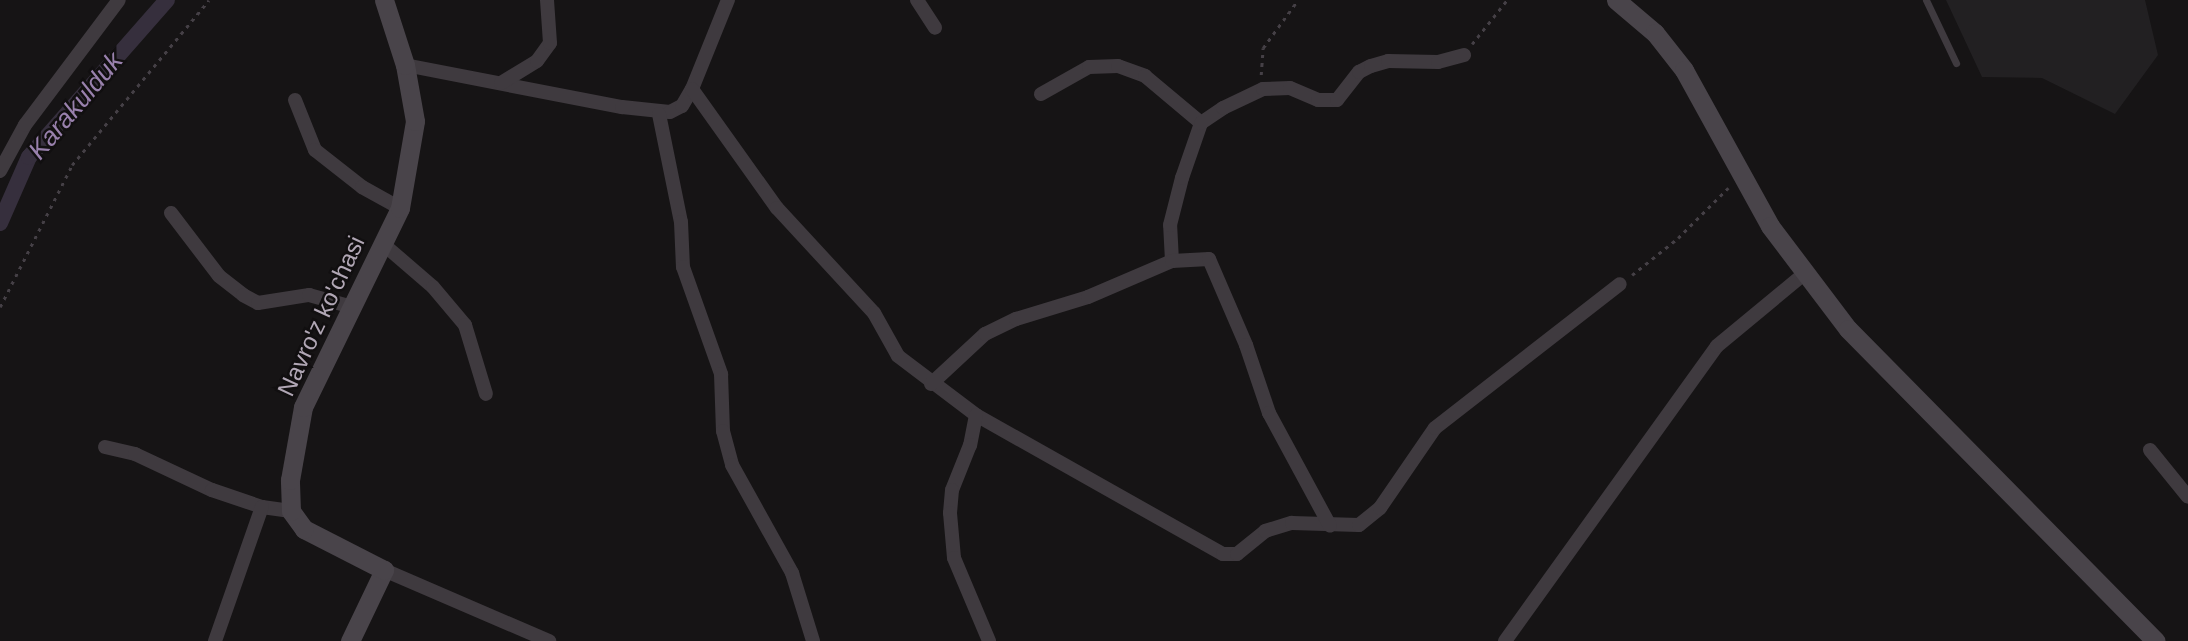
<!DOCTYPE html>
<html>
<head>
<meta charset="utf-8">
<style>
  body { margin:0 }
  #map { position:relative; width:2188px; height:641px; overflow:hidden; background:#161415; font-family:Arial,sans-serif }
  div>[style] { position:absolute }
  .built>* { inset:0; background:#222022 }
  .canal>* { height:16px; margin:-8px; padding:0 8px; transform-origin:8px; border-radius:8px; background:#362f3d }
  .path>* { height:2.5px; margin-top:-1.25px; transform-origin:0; background:repeating-linear-gradient(90deg,#454046 0 3.5px,transparent 0 8.5px) }
  .lane>* { height:7px; margin:-3.5px; padding:0 3.5px; transform-origin:3.5px; border-radius:3.5px; background:#3f3a3f }
  .street>* { height:14px; margin:-7px; padding:0 7px; transform-origin:7px; border-radius:7px; background:#3f3a3f }
  .secondary>* { height:19px; margin:-9.5px; padding:0 9.5px; transform-origin:9.5px; border-radius:9.5px; background:#49444a }
  span { translate:-50% -50%; white-space:nowrap; text-align:center; line-height:1.15; -webkit-text-stroke:5px #110f10; paint-order:stroke }
  .street-label { font-size:24px; color:#b1a7b5 }
  .water-label { font-size:26px; color:#9981ad; font-style:italic }
</style>
</head>
<body>
<div id="map">
  <div class="built">
    <i style="clip-path:polygon(1946px 0,2145px 0,2158px 55px,2115px 114px,2042px 78px,1982px 77px)"></i>
  </div>
  <div class="canal">
    <i style="left:0;top:223px;width:72px;rotate:-66.3deg"></i>
    <i style="left:29px;top:157px;width:209px;rotate:-48.7deg"></i>
  </div>
  <div class="path">
    <i style="left:1472px;top:44px;width:56px;rotate:-51.5deg"></i>
    <i style="left:1261px;top:75px;width:27px;rotate:-86deg"></i>
    <i style="left:1263px;top:48px;width:59px;rotate:-53.9deg"></i>
    <i style="left:1632px;top:275px;width:59px;rotate:-38.8deg"></i>
    <i style="left:1678px;top:238px;width:71px;rotate:-45deg"></i>
    <i style="left:0;top:307px;width:159px;rotate:-63.1deg"></i>
    <i style="left:72px;top:165px;width:214px;rotate:-50.3deg"></i>
  </div>
  <div class="lane">
    <i style="left:1926px;top:0;width:70px;rotate:64.5deg"></i>
  </div>
  <div class="street">
    <i style="left:917px;top:0;width:33px;rotate:57deg"></i>
    <i style="left:405px;top:65px;width:221px;rotate:11deg"></i>
    <i style="left:622px;top:107px;width:48px;rotate:5.9deg"></i>
    <i style="left:670px;top:112px;width:13px;rotate:-27deg"></i>
    <i style="left:682px;top:106px;width:20px;rotate:-60deg"></i>
    <i style="left:692px;top:89px;width:96px;rotate:-68deg"></i>
    <i style="left:501px;top:83px;width:42px;rotate:-31.4deg"></i>
    <i style="left:537px;top:61px;width:22px;rotate:-54deg"></i>
    <i style="left:550px;top:43px;width:43px;rotate:-94deg"></i>
    <i style="left:692px;top:89px;width:146px;rotate:54.5deg"></i>
    <i style="left:777px;top:208px;width:143px;rotate:47.3deg"></i>
    <i style="left:874px;top:313px;width:49px;rotate:60.8deg"></i>
    <i style="left:898px;top:356px;width:98px;rotate:37.1deg"></i>
    <i style="left:976px;top:415px;width:283px;rotate:29.4deg"></i>
    <i style="left:1223px;top:554px;width:14px"></i>
    <i style="left:1237px;top:554px;width:36px;rotate:-39deg"></i>
    <i style="left:1265px;top:531px;width:28px;rotate:-17deg"></i>
    <i style="left:1292px;top:523px;width:67px;rotate:1.7deg"></i>
    <i style="left:1359px;top:525px;width:27px;rotate:-39deg"></i>
    <i style="left:1380px;top:508px;width:97px;rotate:-55.5deg"></i>
    <i style="left:1435px;top:428px;width:234px;rotate:-37.9deg"></i>
    <i style="left:1041px;top:94px;width:55px;rotate:-29.4deg"></i>
    <i style="left:1089px;top:67px;width:29px;rotate:-2deg"></i>
    <i style="left:1118px;top:66px;width:29px;rotate:20deg"></i>
    <i style="left:1145px;top:76px;width:73px;rotate:40deg"></i>
    <i style="left:295px;top:100px;width:54px;rotate:68.2deg"></i>
    <i style="left:315px;top:150px;width:60px;rotate:38.2deg"></i>
    <i style="left:362px;top:187px;width:43px;rotate:28.9deg"></i>
    <i style="left:659px;top:114px;width:110px;rotate:78.5deg"></i>
    <i style="left:681px;top:222px;width:45px;rotate:87.5deg"></i>
    <i style="left:683px;top:267px;width:114px;rotate:70.4deg"></i>
    <i style="left:721px;top:374px;width:57px;rotate:88deg"></i>
    <i style="left:723px;top:431px;width:35px;rotate:75deg"></i>
    <i style="left:732px;top:465px;width:124px;rotate:60.9deg"></i>
    <i style="left:792px;top:573px;width:71px;rotate:72.8deg"></i>
    <i style="left:0;top:171px;width:52px;rotate:-61.5deg"></i>
    <i style="left:25px;top:125px;width:156px;rotate:-53.1deg"></i>
    <i style="left:171px;top:213px;width:79px;rotate:52.7deg"></i>
    <i style="left:219px;top:276px;width:31px;rotate:38deg"></i>
    <i style="left:243px;top:295px;width:17px;rotate:28deg"></i>
    <i style="left:258px;top:303px;width:52px;rotate:-8.9deg"></i>
    <i style="left:309px;top:295px;width:45px;rotate:15.6deg"></i>
    <i style="left:382px;top:243px;width:67px;rotate:40.8deg"></i>
    <i style="left:433px;top:287px;width:50px;rotate:49.9deg"></i>
    <i style="left:465px;top:325px;width:72px;rotate:73.1deg"></i>
    <i style="left:1172px;top:261px;width:36px;rotate:-93deg"></i>
    <i style="left:1170px;top:225px;width:49px;rotate:-75.7deg"></i>
    <i style="left:1182px;top:178px;width:58px;rotate:-70.9deg"></i>
    <i style="left:1201px;top:123px;width:27px;rotate:-34deg"></i>
    <i style="left:1223px;top:108px;width:44px;rotate:-25.4deg"></i>
    <i style="left:1263px;top:89px;width:27px;rotate:-2deg"></i>
    <i style="left:1290px;top:88px;width:30px;rotate:23deg"></i>
    <i style="left:1318px;top:100px;width:19px"></i>
    <i style="left:1337px;top:100px;width:36px;rotate:-52deg"></i>
    <i style="left:1359px;top:72px;width:13px;rotate:-27deg"></i>
    <i style="left:1371px;top:66px;width:18px;rotate:-16deg"></i>
    <i style="left:1388px;top:61px;width:50px;rotate:1.1deg"></i>
    <i style="left:1438px;top:62px;width:27px;rotate:-15deg"></i>
    <i style="left:931px;top:384px;width:74px;rotate:-42.8deg"></i>
    <i style="left:985px;top:334px;width:34px;rotate:-26deg"></i>
    <i style="left:1016px;top:319px;width:75px;rotate:-17deg"></i>
    <i style="left:1088px;top:297px;width:91px;rotate:-23.2deg"></i>
    <i style="left:1172px;top:261px;width:37px;rotate:-3deg"></i>
    <i style="left:1209px;top:259px;width:94px;rotate:66.7deg"></i>
    <i style="left:1246px;top:345px;width:72px;rotate:71.3deg"></i>
    <i style="left:1269px;top:413px;width:128px;rotate:61.6deg"></i>
    <i style="left:976px;top:415px;width:31px;rotate:101deg"></i>
    <i style="left:970px;top:445px;width:48px;rotate:111.8deg"></i>
    <i style="left:952px;top:490px;width:23px;rotate:95deg"></i>
    <i style="left:950px;top:513px;width:45px;rotate:84.9deg"></i>
    <i style="left:954px;top:558px;width:90px;rotate:67.1deg"></i>
    <i style="left:105px;top:447px;width:31px;rotate:13deg"></i>
    <i style="left:135px;top:454px;width:85px;rotate:25.1deg"></i>
    <i style="left:212px;top:490px;width:53px;rotate:18.8deg"></i>
    <i style="left:262px;top:507px;width:29px;rotate:8deg"></i>
    <i style="left:2150px;top:450px;width:60px;rotate:51deg"></i>
    <i style="left:384px;top:570px;width:180px;rotate:23.3deg"></i>
    <i style="left:215px;top:641px;width:142px;rotate:-70.7deg"></i>
    <i style="left:1505px;top:641px;width:363px;rotate:-54.3deg"></i>
    <i style="left:1717px;top:346px;width:113px;rotate:-39.6deg"></i>
  </div>
  <div class="secondary">
    <i style="left:1616px;top:0;width:51px;rotate:40.2deg"></i>
    <i style="left:1655px;top:33px;width:47px;rotate:51.9deg"></i>
    <i style="left:1684px;top:70px;width:178px;rotate:61.1deg"></i>
    <i style="left:1770px;top:226px;width:129px;rotate:52.9deg"></i>
    <i style="left:1848px;top:329px;width:438px;rotate:45.4deg"></i>
    <i style="left:350px;top:641px;width:79px;rotate:-64.4deg"></i>
    <i style="left:384px;top:570px;width:90px;rotate:-152.9deg"></i>
    <i style="left:304px;top:529px;width:22px;rotate:-126deg"></i>
    <i style="left:291px;top:511px;width:31px;rotate:-92deg"></i>
    <i style="left:290px;top:480px;width:74px;rotate:-79.9deg"></i>
    <i style="left:303px;top:407px;width:221px;rotate:-64deg"></i>
    <i style="left:400px;top:208px;width:88px;rotate:-80.2deg"></i>
    <i style="left:415px;top:121px;width:57px;rotate:-100.1deg"></i>
    <i style="left:405px;top:65px;width:68px;rotate:-107.9deg"></i>
  </div>
  <div class="street-label">
    <span style="left:321px;top:316px;rotate:-65deg">Navro'z ko'chasi</span>
  </div>
  <div class="water-label">
    <span style="left:76px;top:106px;rotate:-50deg">Karakulduk</span>
  </div>
</div>
</body>
</html>
